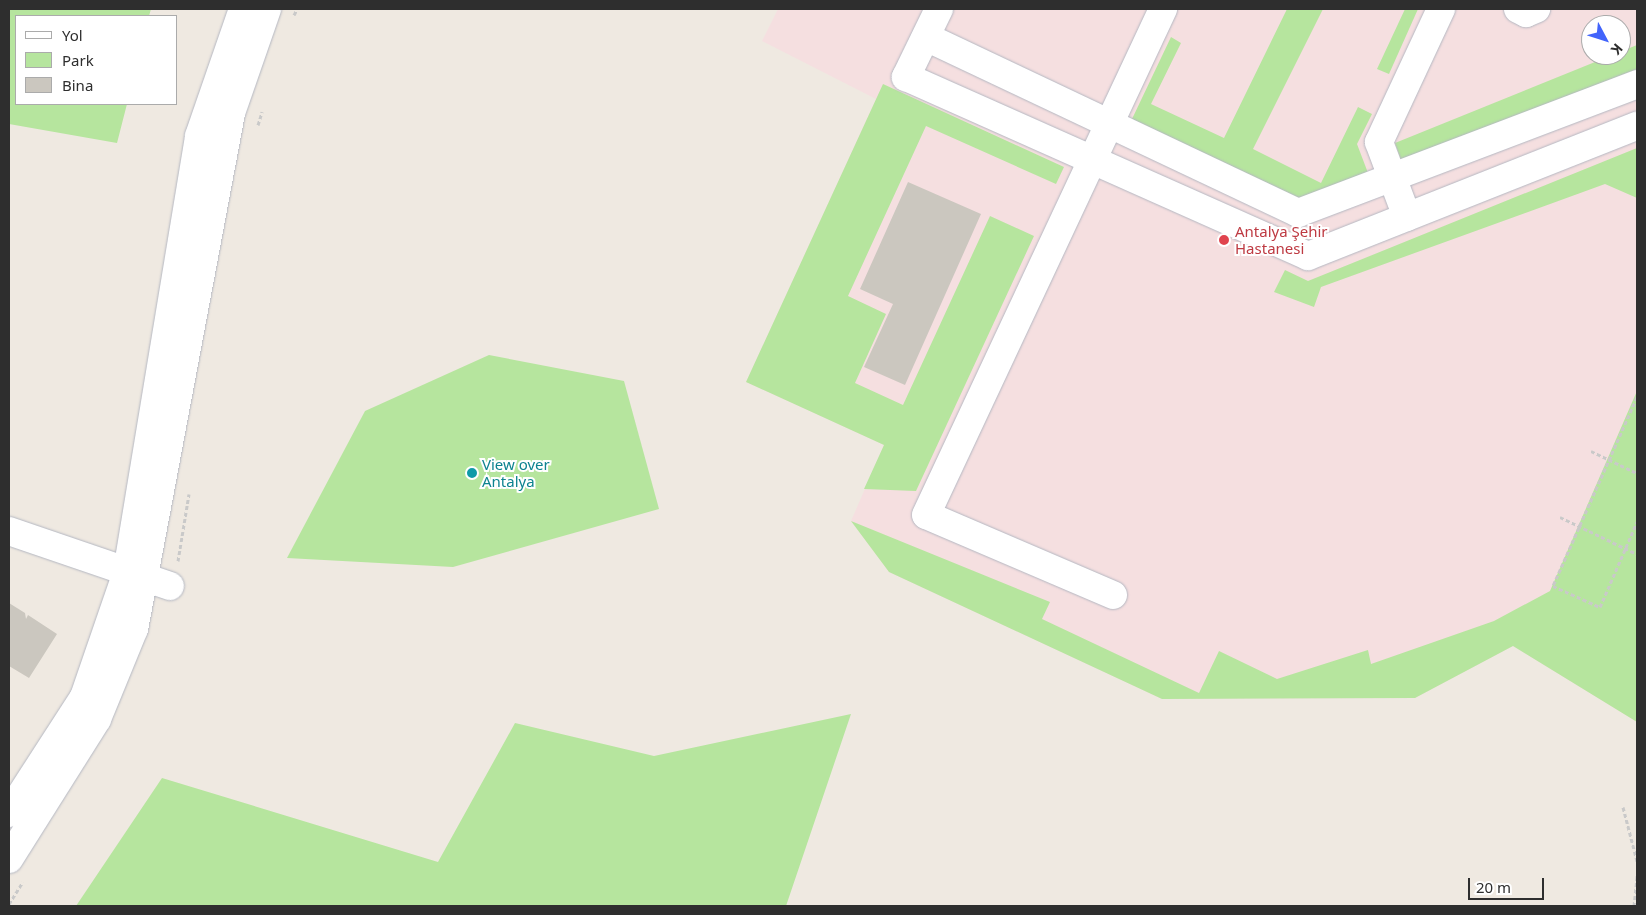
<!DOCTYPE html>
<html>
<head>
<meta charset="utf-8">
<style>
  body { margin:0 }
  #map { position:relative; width:1646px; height:915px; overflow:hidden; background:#efe9e1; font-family:"Noto Sans",sans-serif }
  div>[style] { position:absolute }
  .medical>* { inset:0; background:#f5dfe0 }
  .green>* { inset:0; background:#b6e59e }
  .building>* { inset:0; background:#cbc7bf }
  .path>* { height:3px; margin-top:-1.5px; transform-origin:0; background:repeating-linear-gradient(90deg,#c9c9c9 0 4px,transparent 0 6.5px) }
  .roads { filter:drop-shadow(0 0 1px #b4b7c1) drop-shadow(0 0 1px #b4b7c1) }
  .minor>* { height:28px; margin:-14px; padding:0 14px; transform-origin:14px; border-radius:14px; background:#fff }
  .dots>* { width:14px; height:14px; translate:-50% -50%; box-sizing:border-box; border:2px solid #fff; border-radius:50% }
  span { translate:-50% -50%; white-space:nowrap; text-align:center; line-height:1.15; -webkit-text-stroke:4px #fff; paint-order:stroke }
  .health-label { font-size:15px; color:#be3a42 }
  .left { translate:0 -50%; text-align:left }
  .culture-label { font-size:15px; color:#0d838f }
  .frame { position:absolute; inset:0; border:10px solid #2e2e2e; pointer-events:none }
  .legend { position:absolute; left:15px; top:15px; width:162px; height:90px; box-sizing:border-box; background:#fff; border:1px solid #ababab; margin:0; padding:6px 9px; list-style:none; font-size:15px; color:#2e2e2e }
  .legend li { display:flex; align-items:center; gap:10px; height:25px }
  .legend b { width:25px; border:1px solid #ababab }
  .north { position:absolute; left:1581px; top:15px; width:50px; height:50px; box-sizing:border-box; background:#fff; border:1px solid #ababab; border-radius:50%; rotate:130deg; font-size:14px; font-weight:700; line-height:20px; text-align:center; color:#2e2e2e }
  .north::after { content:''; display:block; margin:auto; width:18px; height:22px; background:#4264fb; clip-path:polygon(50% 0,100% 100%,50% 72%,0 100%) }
  .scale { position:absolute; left:1468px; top:878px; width:76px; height:22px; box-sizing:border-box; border:2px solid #2e2e2e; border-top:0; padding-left:6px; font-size:15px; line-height:18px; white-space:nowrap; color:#2e2e2e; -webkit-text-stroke:4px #fff; paint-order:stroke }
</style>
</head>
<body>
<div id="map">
  <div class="medical">
    <i style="clip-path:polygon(evenodd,778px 9px,1637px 9px,1637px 722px,1513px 646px,1415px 698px,1162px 699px,889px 572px,851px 521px,884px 445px,746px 382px,876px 99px,762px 41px,778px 9px,1591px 25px,1621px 25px,1621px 55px,1591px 55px,1591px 25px)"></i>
  </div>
  <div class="green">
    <i style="clip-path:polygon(9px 9px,151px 9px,149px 16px,16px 16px,16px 104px,127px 104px,117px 143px,9px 124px)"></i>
    <i style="clip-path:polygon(1287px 9px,1323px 9px,1253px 149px,1321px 183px,1358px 107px,1372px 114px,1357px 144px,1368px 173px,1301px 199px,1132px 119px,1171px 37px,1181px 43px,1151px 104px,1224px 138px)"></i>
    <i style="clip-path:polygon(1405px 9px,1418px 9px,1389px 74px,1377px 69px)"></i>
    <i style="clip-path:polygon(1637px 45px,1637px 69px,1402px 163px,1395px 143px)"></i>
    <i style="clip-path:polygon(883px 84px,1064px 167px,1056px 184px,926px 126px,848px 296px,886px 314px,855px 383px,903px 405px,990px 216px,1034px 236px,916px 491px,864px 489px,884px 445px,746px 382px)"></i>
    <i style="clip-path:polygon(1637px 148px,1637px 198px,1605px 184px,1321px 287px,1314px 307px,1274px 292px,1285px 270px,1308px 281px)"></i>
    <i style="clip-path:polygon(489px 355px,624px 381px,659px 509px,453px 567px,287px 558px,365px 411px)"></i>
    <i style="clip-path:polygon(1637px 391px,1637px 722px,1513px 646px,1415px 698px,1162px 699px,889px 572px,851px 521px,1050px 602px,1042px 619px,1199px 693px,1219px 651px,1277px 679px,1368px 650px,1371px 664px,1494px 621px,1550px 591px)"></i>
    <i style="clip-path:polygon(851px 714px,786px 906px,76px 906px,162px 778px,438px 862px,515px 723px,654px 756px)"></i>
  </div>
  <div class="building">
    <i style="clip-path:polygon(908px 182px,981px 214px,905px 385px,864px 367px,893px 304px,860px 289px)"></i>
    <i style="clip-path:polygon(9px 603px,25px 613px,26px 619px,28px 615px,57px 634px,29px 678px,9px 666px)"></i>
  </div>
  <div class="path">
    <i style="left:294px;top:15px;width:7px;rotate:-63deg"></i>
    <i style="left:258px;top:125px;width:14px;rotate:-73deg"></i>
    <i style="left:1637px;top:397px;width:207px;rotate:114deg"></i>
    <i style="left:1553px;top:586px;width:51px;rotate:24.1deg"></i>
    <i style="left:1600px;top:607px;width:93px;rotate:-66.5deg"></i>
    <i style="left:1591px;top:451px;width:51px;rotate:25.6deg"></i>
    <i style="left:1560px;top:517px;width:85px;rotate:25.7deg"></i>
    <i style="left:178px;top:561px;width:68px;rotate:-80.7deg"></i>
    <i style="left:1623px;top:807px;width:56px;rotate:75.5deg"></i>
    <i style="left:9px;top:904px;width:26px;rotate:-58deg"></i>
    <i style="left:1634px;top:906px;width:31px;rotate:-84deg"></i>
  </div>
  <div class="roads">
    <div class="minor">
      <i style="left:939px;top:9px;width:76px;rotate:115.9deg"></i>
      <i style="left:906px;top:77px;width:440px;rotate:24deg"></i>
      <i style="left:1308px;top:256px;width:354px;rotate:-21.6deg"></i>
      <i style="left:1518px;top:9px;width:9px;rotate:27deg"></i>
      <i style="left:1526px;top:13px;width:11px;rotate:-22deg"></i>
      <i style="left:926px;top:37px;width:412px;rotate:25.3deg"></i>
      <i style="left:1298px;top:213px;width:363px;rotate:-20.8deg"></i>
      <i style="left:1407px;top:217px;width:80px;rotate:-110.5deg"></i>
      <i style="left:1379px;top:142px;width:147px;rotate:-65deg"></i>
      <i style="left:9px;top:531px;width:170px;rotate:18.9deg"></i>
      <i style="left:1113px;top:595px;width:203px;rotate:-156.8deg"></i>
      <i style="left:926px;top:515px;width:559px;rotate:-64.9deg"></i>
      <i style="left:9px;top:813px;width:138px;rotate:-57.1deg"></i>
      <i style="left:84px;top:697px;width:132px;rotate:-71deg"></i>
      <i style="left:127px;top:572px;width:442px;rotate:-80.6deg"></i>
      <i style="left:199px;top:136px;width:134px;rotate:-70.9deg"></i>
      <i style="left:9px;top:859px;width:165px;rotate:-57.8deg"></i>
      <i style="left:97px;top:719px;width:97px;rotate:-67.7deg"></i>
      <i style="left:134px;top:629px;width:525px;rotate:-79.35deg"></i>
      <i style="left:231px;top:113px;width:110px;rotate:-70.9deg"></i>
    </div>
  </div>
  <div class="dots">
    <i style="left:1224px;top:240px;background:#e0444e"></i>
    <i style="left:472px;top:473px;background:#0f9aa8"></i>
  </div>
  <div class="health-label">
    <span class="left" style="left:1235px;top:240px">Antalya Şehir<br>Hastanesi</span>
  </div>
  <div class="culture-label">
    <span class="left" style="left:482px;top:473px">View over<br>Antalya</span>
  </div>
  <div class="frame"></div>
  <ul class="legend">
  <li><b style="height:6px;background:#fff"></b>Yol</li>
  <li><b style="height:14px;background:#b6e59e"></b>Park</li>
  <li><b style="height:14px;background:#cbc7bf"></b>Bina</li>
  </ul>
  <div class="north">K</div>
  <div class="scale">20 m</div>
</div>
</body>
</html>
